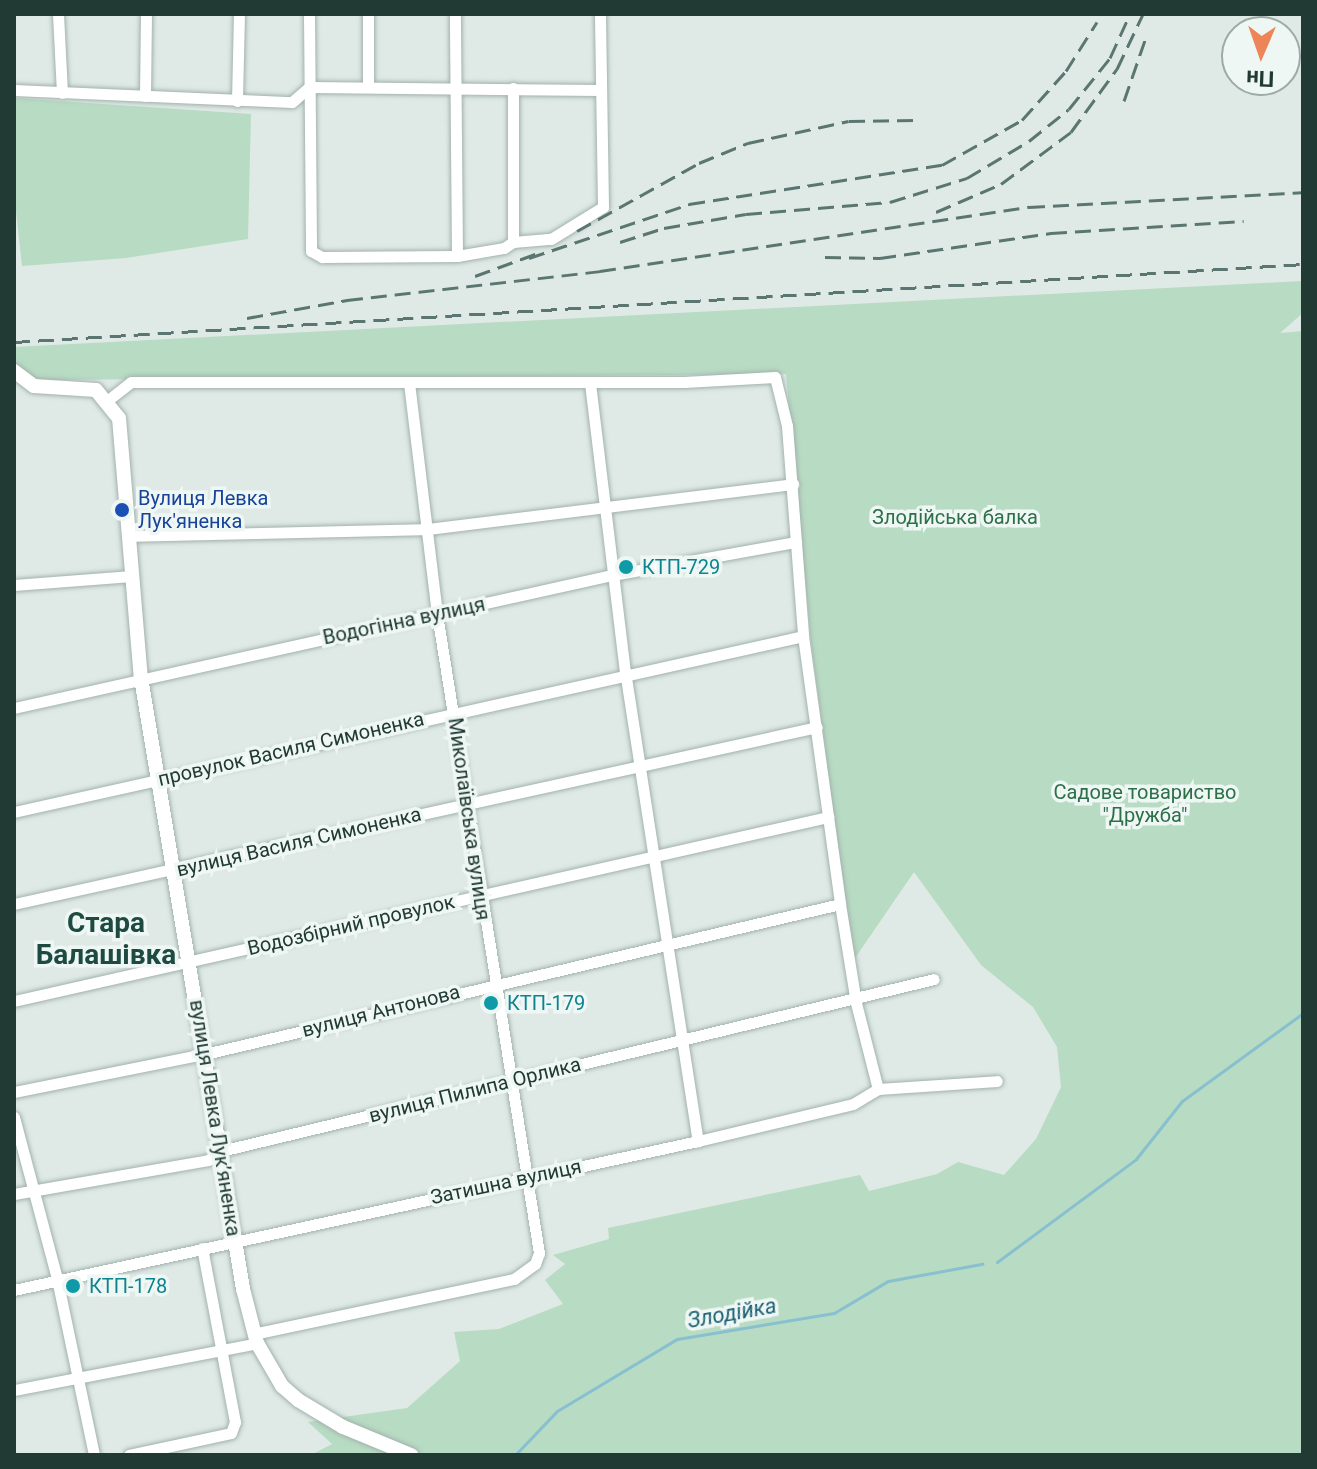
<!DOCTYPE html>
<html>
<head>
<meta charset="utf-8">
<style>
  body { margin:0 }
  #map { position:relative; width:1317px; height:1469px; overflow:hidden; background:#dfeae6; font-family:Roboto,sans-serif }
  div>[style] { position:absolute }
  .green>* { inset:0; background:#b8dbc3 }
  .stream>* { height:3px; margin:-1.5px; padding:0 1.5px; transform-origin:1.5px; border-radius:1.5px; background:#88c0cf }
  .roads { filter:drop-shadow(0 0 2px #a2b2ad) drop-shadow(0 0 2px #a2b2ad) }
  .minor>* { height:11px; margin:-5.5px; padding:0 5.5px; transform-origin:5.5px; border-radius:5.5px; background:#fff }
  .tertiary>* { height:14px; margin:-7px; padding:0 7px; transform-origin:7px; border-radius:7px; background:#fff }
  .rail>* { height:3px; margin-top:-1.5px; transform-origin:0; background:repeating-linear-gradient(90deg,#5b7670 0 16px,transparent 0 24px) }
  .dots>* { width:22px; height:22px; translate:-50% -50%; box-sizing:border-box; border:4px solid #eff7f4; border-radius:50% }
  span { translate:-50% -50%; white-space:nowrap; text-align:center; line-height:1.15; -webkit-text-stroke:7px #eff7f4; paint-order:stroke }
  .transit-label { font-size:20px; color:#164399 }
  .left { translate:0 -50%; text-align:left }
  .park-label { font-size:20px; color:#2c6f49 }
  .culture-label { font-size:20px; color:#0d838f }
  .street-label { font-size:20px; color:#213a34 }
  .water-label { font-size:22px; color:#1d6174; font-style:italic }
  .district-label { font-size:28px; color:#1d4b42; font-weight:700 }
  .frame { position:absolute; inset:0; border:16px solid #213a34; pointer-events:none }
  .north { position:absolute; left:1221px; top:16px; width:80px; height:80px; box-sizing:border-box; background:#eff7f4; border:2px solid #9daba7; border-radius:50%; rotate:182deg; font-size:22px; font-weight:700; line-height:32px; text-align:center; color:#213a34 }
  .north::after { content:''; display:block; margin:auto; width:28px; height:36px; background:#ee8559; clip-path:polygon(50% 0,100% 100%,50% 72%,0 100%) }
</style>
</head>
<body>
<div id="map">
  <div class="green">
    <i style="clip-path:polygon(14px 98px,251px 114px,248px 239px,126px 258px,22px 266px,14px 193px)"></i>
    <i style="clip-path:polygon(1303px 281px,1303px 313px,1280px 333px,1303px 331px,1303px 1455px,311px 1455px,332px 1444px,308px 1422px,407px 1408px,460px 1361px,454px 1332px,499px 1329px,563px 1304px,545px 1280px,565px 1264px,553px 1255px,609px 1239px,608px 1228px,860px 1175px,869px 1191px,937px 1174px,958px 1162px,1004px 1175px,1036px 1139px,1061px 1087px,1057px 1047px,1033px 1007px,981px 965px,914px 872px,853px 961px,811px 642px,786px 374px,39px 380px,14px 371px,14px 347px)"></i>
  </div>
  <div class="stream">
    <i style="left:997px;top:1262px;width:173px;rotate:-36.5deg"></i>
    <i style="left:1136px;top:1159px;width:74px;rotate:-51.6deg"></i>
    <i style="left:1182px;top:1101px;width:150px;rotate:-36deg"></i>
    <i style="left:515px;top:1455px;width:61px;rotate:-46.3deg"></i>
    <i style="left:557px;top:1411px;width:140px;rotate:-31deg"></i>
    <i style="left:677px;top:1339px;width:159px;rotate:-9.4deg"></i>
    <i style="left:834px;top:1313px;width:63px;rotate:-30.7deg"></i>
    <i style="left:888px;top:1281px;width:96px;rotate:-10.3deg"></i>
  </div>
  <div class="roads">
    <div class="minor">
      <i style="left:58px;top:14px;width:79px;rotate:87.1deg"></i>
      <i style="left:309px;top:14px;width:237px;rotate:89.5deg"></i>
      <i style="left:311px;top:251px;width:13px;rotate:29deg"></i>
      <i style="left:322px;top:257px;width:135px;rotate:-0.4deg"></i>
      <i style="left:457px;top:256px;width:48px;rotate:-9.7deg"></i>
      <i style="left:504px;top:248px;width:11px;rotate:-34deg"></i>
      <i style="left:513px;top:242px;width:38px;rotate:-5deg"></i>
      <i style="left:551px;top:239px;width:61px;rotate:-31.6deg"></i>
      <i style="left:603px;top:207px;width:193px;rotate:-90.9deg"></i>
      <i style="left:368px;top:86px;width:72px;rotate:-90deg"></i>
      <i style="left:513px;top:88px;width:154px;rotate:90deg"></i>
      <i style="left:14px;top:90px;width:278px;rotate:2.5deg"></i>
      <i style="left:292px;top:102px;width:23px;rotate:-41deg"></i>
      <i style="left:309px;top:87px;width:292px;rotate:0.6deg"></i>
      <i style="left:145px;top:96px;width:82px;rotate:-89.3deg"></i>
      <i style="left:237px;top:101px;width:87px;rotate:-88.7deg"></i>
      <i style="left:451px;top:256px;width:6px"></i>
      <i style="left:457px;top:256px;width:242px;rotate:-90.5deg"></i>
      <i style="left:590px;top:383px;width:290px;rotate:83.1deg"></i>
      <i style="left:625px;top:671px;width:476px;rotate:81.2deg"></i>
      <i style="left:108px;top:400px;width:29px;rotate:-38deg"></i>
      <i style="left:131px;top:382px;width:553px"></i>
      <i style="left:684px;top:382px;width:91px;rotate:-3.1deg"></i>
      <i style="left:775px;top:377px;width:50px;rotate:76.2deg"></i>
      <i style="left:787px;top:426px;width:211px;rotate:85.6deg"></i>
      <i style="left:803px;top:636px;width:271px;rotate:82.1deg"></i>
      <i style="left:840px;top:904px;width:100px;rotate:80.8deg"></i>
      <i style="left:856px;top:1003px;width:89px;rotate:75.7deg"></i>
      <i style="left:128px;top:536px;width:299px;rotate:-1.3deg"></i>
      <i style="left:427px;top:529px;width:369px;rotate:-7deg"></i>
      <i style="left:14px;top:585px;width:118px;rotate:-4.4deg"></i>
      <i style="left:14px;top:708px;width:613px;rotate:-12.54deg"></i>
      <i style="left:612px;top:575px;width:187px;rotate:-10.2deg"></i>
      <i style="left:14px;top:812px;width:808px;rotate:-12.57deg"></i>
      <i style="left:14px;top:904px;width:822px;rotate:-12.43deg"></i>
      <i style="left:14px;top:1001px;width:835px;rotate:-12.74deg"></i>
      <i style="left:14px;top:1092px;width:195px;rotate:-11.3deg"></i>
      <i style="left:205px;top:1054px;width:652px;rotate:-13.29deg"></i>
      <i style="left:14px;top:1117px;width:168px;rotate:75.1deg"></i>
      <i style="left:57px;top:1279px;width:180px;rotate:78.1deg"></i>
      <i style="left:14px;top:1194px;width:197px;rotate:-9.9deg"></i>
      <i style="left:208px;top:1160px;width:16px;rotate:-35deg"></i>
      <i style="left:221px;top:1151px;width:733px;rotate:-13.56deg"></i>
      <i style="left:14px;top:1290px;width:700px;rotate:-12.29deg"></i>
      <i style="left:698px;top:1141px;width:159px;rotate:-13.4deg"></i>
      <i style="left:853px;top:1104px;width:29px;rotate:-31deg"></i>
      <i style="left:878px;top:1089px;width:119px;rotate:-3.8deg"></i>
      <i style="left:253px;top:1334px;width:267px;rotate:-11.9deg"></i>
      <i style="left:514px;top:1279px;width:26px;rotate:-36deg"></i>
      <i style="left:535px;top:1264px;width:12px;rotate:-70deg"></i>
      <i style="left:539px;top:1253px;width:647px;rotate:-99.07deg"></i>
      <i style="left:437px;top:614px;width:232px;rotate:-96.9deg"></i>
      <i style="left:14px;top:1390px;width:248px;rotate:-10.9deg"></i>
      <i style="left:129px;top:1455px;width:104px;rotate:-12.2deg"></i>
      <i style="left:231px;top:1433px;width:12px;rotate:-70deg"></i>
      <i style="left:235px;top:1422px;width:177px;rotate:-100.7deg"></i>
    </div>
    <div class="tertiary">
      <i style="left:14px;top:371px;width:25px;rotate:37deg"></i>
      <i style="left:34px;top:386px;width:62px;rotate:3.7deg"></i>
      <i style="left:96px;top:390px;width:36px;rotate:51deg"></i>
      <i style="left:119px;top:418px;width:261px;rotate:85.2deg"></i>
      <i style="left:141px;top:678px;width:619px;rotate:80.52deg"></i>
      <i style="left:243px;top:1289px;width:56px;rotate:75.5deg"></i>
      <i style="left:257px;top:1343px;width:50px;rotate:59.8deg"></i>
      <i style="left:282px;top:1386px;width:21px;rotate:41deg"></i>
      <i style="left:298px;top:1400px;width:52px;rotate:31deg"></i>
      <i style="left:343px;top:1427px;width:74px;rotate:22.4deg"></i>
    </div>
  </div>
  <div class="rail">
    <i style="left:1124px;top:101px;width:68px;rotate:-71deg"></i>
    <i style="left:936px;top:212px;width:71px;rotate:-23.3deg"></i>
    <i style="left:1001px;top:184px;width:87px;rotate:-36.6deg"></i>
    <i style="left:1071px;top:132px;width:78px;rotate:-53.9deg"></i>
    <i style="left:1117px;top:69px;width:61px;rotate:-64.7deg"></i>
    <i style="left:577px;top:231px;width:140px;rotate:-29.1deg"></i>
    <i style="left:699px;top:163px;width:53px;rotate:-22.2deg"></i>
    <i style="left:748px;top:143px;width:103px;rotate:-12.3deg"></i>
    <i style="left:849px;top:121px;width:67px;rotate:-0.9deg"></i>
    <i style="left:620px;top:242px;width:46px;rotate:-17.7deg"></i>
    <i style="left:664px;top:228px;width:83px;rotate:-9.7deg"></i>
    <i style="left:746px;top:214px;width:144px;rotate:-4.8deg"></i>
    <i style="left:890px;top:202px;width:81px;rotate:-17.3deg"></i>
    <i style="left:967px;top:178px;width:72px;rotate:-30.8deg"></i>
    <i style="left:1029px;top:141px;width:51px;rotate:-38.7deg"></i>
    <i style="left:1069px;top:109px;width:65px;rotate:-51.2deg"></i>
    <i style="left:1110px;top:58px;width:48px;rotate:-65.6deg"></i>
    <i style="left:825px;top:257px;width:55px;rotate:1deg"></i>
    <i style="left:880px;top:258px;width:173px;rotate:-8.3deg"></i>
    <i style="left:1051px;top:233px;width:193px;rotate:-3.6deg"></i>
    <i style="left:529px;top:258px;width:169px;rotate:-18.6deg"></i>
    <i style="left:689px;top:204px;width:256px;rotate:-8.8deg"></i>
    <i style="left:942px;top:165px;width:92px;rotate:-29.4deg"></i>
    <i style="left:1022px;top:120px;width:66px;rotate:-48.1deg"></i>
    <i style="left:1066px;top:71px;width:58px;rotate:-57.7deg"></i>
    <i style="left:475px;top:276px;width:67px;rotate:-20.1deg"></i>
    <i style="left:247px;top:318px;width:102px;rotate:-10.2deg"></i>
    <i style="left:347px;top:300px;width:255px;rotate:-6.5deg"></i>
    <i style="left:600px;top:271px;width:434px;rotate:-8.5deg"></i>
    <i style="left:1029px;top:207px;width:274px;rotate:-3.1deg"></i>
    <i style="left:14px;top:342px;width:1291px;rotate:-3.46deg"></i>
  </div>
  <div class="dots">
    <i style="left:122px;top:510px;background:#1a4fb4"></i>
    <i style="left:626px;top:567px;background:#0f9aa8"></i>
    <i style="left:491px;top:1003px;background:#0f9aa8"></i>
    <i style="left:73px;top:1286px;background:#0f9aa8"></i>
  </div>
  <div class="transit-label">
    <span class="left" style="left:138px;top:510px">Вулиця Левка<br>Лук'яненка</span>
  </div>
  <div class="park-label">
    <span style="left:955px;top:517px">Злодійська балка</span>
    <span style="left:1145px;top:804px">Садове товариство<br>"Дружба"</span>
  </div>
  <div class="culture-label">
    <span class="left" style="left:642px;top:567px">КТП-729</span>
    <span class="left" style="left:507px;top:1003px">КТП-179</span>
    <span class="left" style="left:89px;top:1286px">КТП-178</span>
  </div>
  <div class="street-label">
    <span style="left:404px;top:621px;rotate:-12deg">Водогінна вулиця</span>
    <span style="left:291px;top:749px;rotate:-13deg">провулок Василя Симоненка</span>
    <span style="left:469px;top:819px;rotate:82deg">Миколаївська вулиця</span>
    <span style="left:299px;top:842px;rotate:-13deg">вулиця Василя Симоненка</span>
    <span style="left:351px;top:925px;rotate:-13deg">Водозбірний провулок</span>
    <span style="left:381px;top:1011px;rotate:-14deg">вулиця Антонова</span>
    <span style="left:475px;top:1090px;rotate:-14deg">вулиця Пилипа Орлика</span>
    <span style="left:215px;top:1118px;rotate:81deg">вулиця Левка Лукʼяненка</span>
    <span style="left:506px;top:1182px;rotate:-12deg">Затишна вулиця</span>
  </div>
  <div class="water-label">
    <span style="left:732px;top:1313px;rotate:-10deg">Злодійка</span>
  </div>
  <div class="district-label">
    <span style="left:106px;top:939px">Стара<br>Балашівка</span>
  </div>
  <div class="frame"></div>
  <div class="north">Пн</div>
</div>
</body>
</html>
